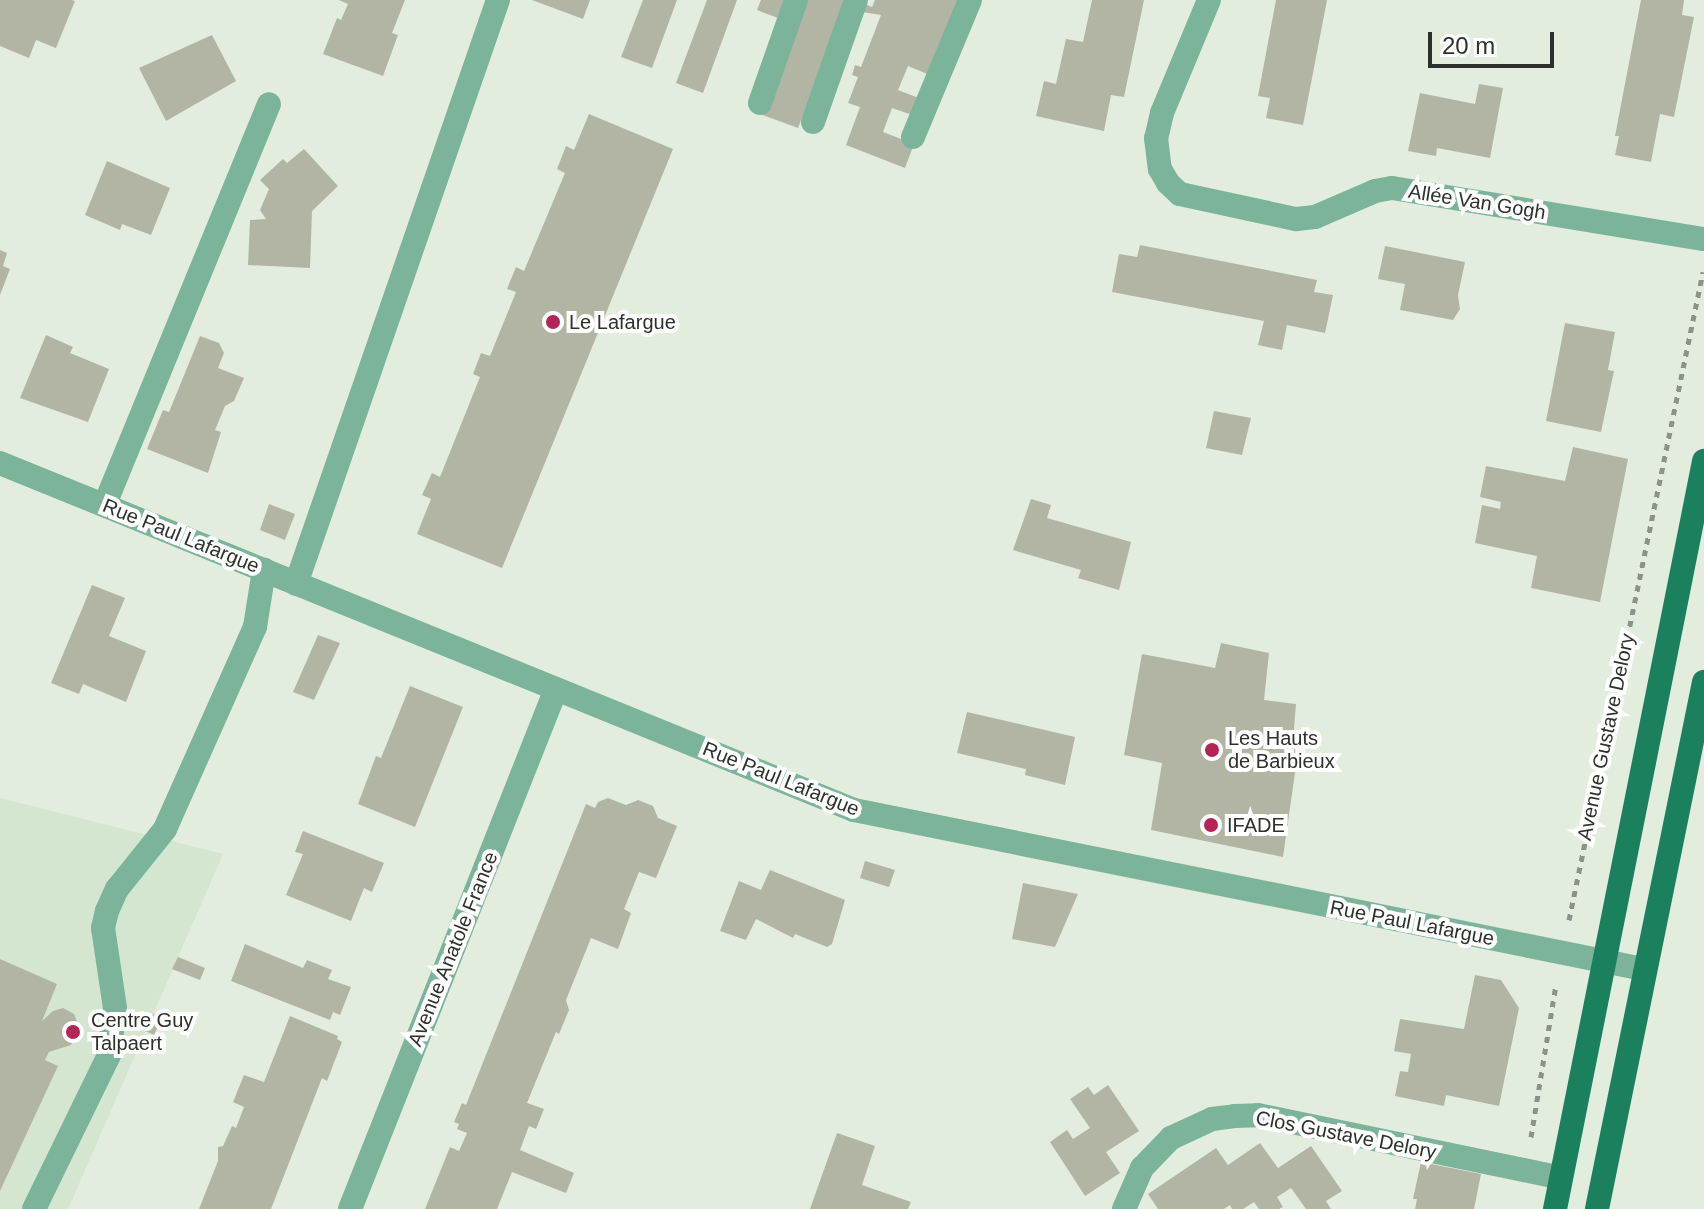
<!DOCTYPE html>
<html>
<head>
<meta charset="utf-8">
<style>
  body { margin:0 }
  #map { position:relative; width:1704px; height:1209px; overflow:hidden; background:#e2edde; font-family:Helvetica,sans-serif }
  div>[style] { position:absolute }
  .built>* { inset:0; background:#d4e5d0 }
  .building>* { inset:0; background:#b3b5a4 }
  .path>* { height:5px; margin-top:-2.5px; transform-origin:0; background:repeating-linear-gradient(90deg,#8b9388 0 6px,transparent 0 12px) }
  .minor>* { height:24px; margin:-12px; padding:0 12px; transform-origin:12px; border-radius:12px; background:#7cb49b }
  .major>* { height:24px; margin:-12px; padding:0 12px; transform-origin:12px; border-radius:12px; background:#1a805e }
  .dots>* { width:22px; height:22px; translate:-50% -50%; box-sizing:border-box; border:4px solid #fff; border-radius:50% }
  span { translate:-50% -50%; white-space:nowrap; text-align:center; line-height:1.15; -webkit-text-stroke:8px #fff; paint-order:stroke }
  .street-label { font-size:20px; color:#2d312c }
  .poi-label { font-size:20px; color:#2d312c }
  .left { translate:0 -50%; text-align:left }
  .scale { position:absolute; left:1428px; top:32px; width:126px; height:36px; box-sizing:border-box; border:4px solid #2d312c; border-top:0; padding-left:10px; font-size:24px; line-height:28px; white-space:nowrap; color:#2d312c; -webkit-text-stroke:6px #fff; paint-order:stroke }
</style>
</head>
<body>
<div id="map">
  <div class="built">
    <i style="clip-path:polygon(0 798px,223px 854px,68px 1209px,0 1209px)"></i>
  </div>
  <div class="building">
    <i style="clip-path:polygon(0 0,72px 0,75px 1px,56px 48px,36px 40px,29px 58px,0 46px)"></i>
    <i style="clip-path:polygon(339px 0,405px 0,392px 33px,398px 35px,383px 76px,323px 54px,337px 18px,341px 20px,348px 4px)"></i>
    <i style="clip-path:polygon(532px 0,590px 0,583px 19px)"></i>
    <i style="clip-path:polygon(643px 0,677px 0,652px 68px,621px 57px)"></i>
    <i style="clip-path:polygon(707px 0,737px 0,703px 93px,676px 83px)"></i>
    <i style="clip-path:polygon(761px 0,784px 0,778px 18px,757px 10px)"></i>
    <i style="clip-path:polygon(802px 0,846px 0,798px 128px,760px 114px)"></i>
    <i style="clip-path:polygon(875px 0,961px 0,932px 76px,908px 66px,898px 90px,924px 100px,918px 117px,892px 108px,883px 132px,914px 144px,905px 168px,846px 145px,860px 107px,848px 103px,858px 77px,852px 75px,855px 65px,861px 67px,881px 15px,856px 11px,860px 2px,872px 7px)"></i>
    <i style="clip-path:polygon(1092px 0,1144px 0,1124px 97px,1111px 95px,1104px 131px,1036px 116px,1044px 81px,1056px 84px,1066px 39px,1083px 42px)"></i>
    <i style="clip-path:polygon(1276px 0,1327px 0,1303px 125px,1266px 118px,1270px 98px,1258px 96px)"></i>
    <i style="clip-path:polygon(1641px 0,1684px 0,1682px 15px,1694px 17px,1674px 117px,1660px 114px,1651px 162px,1615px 155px,1619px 136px,1615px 136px)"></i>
    <i style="clip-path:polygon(212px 35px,236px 81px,166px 121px,139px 68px)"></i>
    <i style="clip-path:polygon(1479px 84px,1503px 88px,1490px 158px,1437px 148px,1436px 156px,1408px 151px,1420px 93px,1475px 104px)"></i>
    <i style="clip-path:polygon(589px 114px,673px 149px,502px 568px,417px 534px,431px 499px,422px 495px,432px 473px,440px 477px,480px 377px,473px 374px,481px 353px,490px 356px,516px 292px,507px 289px,516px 267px,524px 271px,565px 173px,557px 169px,566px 146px,574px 150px)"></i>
    <i style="clip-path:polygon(304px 149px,338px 186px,312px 211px,310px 268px,248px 265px,250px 220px,266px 219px,260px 210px,269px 189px,260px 180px,283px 159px,287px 163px)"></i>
    <i style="clip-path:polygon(107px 161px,170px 188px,151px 235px,122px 224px,120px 230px,85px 215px)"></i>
    <i style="clip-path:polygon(1140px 245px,1317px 280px,1314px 292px,1333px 295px,1325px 333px,1287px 325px,1282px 350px,1258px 345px,1264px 321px,1112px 292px,1119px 254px,1137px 257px)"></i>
    <i style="clip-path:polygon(1385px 246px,1465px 262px,1458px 295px,1460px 309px,1453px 320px,1400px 310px,1405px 284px,1378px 279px)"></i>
    <i style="clip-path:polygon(0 250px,7px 253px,3px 266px,10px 269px,0 295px)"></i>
    <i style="clip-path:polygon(1565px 323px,1615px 332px,1608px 370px,1614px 371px,1601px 432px,1546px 421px)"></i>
    <i style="clip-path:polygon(46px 335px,73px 347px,70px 353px,109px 369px,88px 422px,20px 398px)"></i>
    <i style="clip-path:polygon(200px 336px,219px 343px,224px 353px,218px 368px,244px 378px,234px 401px,225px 406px,215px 430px,221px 432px,208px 473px,147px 449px,163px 410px,169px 412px)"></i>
    <i style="clip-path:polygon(1214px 411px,1251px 418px,1242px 455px,1206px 448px)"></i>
    <i style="clip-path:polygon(1573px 447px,1628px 459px,1600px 602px,1531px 588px,1537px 556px,1475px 543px,1482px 505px,1500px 509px,1501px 502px,1480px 497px,1486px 466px,1565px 481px)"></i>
    <i style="clip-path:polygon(1031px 499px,1051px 505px,1047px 518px,1131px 542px,1119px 590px,1078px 578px,1081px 570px,1013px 550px)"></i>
    <i style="clip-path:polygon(269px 504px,295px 514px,285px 540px,260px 530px)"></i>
    <i style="clip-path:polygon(92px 585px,125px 598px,109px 636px,146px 651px,126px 702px,83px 684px,79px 694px,51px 683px)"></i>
    <i style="clip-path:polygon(318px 635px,340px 643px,314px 700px,293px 692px)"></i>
    <i style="clip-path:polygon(1221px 643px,1269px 653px,1264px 700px,1296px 704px,1293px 741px,1299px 745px,1283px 857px,1151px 830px,1162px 763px,1124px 755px,1142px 654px,1215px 668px)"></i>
    <i style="clip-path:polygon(410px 686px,463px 707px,415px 827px,358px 804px,376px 756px,381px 758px)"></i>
    <i style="clip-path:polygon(967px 712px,1075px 737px,1065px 785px,1025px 775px,1026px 769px,957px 753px)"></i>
    <i style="clip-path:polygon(608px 798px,626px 805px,638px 800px,653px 806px,658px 818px,677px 826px,656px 878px,639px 872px,624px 909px,631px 913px,618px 949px,591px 938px,566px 1000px,569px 1010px,559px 1034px,556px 1032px,527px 1103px,544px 1109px,536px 1129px,529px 1126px,520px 1150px,574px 1173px,566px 1193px,512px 1172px,497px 1209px,425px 1209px,450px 1147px,459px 1151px,467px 1133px,457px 1129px,459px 1124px,454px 1122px,462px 1103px,466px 1105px,586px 804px,595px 808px,598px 802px)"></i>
    <i style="clip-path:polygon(303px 831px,384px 863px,372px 892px,364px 888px,351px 921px,286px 895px,303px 854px,295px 852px)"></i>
    <i style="clip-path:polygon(865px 861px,895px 870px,889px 887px,860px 878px)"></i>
    <i style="clip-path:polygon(770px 870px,845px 900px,832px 944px,827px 947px,795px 934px,793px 938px,756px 919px,746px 940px,720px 931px,739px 881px,761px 890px)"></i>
    <i style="clip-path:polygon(1023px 883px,1078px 894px,1055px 947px,1012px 939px)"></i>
    <i style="clip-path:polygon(245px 944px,303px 968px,307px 960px,332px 970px,328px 979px,351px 987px,340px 1015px,333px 1012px,330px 1020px,231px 981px)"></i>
    <i style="clip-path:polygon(178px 957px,205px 968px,200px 980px,172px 969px)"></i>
    <i style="clip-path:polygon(0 959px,57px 984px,42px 1021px,53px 1011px,63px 1008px,74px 1014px,79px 1027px,71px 1045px,49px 1052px,45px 1060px,58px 1066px,0 1191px)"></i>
    <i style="clip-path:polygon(1475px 975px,1501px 980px,1519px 1008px,1499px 1106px,1446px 1095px,1444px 1106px,1395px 1096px,1400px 1071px,1408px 1072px,1411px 1054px,1394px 1051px,1400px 1019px,1464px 1029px)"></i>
    <i style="clip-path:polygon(153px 1014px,162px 1017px,154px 1035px,145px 1031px)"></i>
    <i style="clip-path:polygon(290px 1016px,338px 1036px,337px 1039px,342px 1042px,327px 1081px,322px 1078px,271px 1209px,199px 1209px,218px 1161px,218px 1147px,223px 1146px,232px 1126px,236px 1128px,244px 1107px,233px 1102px,244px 1075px,264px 1082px)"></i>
    <i style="clip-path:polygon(1108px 1085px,1139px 1131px,1106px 1152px,1120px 1173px,1085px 1196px,1050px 1142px,1067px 1130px,1073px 1139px,1090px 1128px,1070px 1099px,1088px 1087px,1094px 1095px)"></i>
    <i style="clip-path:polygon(837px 1133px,875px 1146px,862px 1185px,911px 1202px,908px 1209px,810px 1209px)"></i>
    <i style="clip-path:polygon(1260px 1143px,1278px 1168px,1311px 1146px,1342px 1191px,1326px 1201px,1331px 1209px,1306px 1209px,1291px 1188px,1277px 1197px,1283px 1207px,1279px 1209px,1259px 1209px,1254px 1202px,1243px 1209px,1232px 1209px,1230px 1205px,1224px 1209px,1158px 1209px,1148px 1194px,1216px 1148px,1228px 1165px)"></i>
    <i style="clip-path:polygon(1421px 1162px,1481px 1174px,1474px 1209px,1415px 1209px,1417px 1199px,1413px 1199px)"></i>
  </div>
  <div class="path">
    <i style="left:1569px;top:920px;width:662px;rotate:-78.32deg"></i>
    <i style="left:1531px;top:1137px;width:154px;rotate:-80.7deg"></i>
  </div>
  <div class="minor">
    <i style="left:1209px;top:0;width:122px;rotate:112.6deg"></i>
    <i style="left:1162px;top:113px;width:26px;rotate:103deg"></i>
    <i style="left:1156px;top:138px;width:31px;rotate:83deg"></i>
    <i style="left:1160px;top:169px;width:16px;rotate:60deg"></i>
    <i style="left:1168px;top:183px;width:16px;rotate:43deg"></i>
    <i style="left:1180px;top:194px;width:119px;rotate:12.2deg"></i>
    <i style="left:1296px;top:219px;width:19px;rotate:-6deg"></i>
    <i style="left:1315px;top:217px;width:65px;rotate:-23.4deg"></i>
    <i style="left:1375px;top:191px;width:17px;rotate:-10deg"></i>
    <i style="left:1392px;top:188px;width:316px;rotate:9.3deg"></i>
    <i style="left:760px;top:103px;width:109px;rotate:-70.7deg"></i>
    <i style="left:813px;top:122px;width:129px;rotate:-70.6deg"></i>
    <i style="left:913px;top:137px;width:148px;rotate:-67.4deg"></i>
    <i style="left:0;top:463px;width:922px;rotate:22.11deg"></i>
    <i style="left:854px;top:810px;width:805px;rotate:11.39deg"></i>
    <i style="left:105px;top:504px;width:432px;rotate:-67.7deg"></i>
    <i style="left:296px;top:584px;width:618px;rotate:-70.92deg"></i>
    <i style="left:34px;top:1209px;width:171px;rotate:-64deg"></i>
    <i style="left:109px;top:1055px;width:47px;rotate:-82.7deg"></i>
    <i style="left:115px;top:1008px;width:81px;rotate:-98.5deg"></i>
    <i style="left:103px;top:928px;width:17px;rotate:-77deg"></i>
    <i style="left:107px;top:911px;width:24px;rotate:-66deg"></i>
    <i style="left:117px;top:889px;width:77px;rotate:-51.3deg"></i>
    <i style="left:165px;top:829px;width:221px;rotate:-66deg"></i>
    <i style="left:255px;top:627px;width:58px;rotate:-81deg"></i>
    <i style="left:350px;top:1209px;width:559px;rotate:-68.39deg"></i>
    <i style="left:1124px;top:1209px;width:45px;rotate:-66.3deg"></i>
    <i style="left:1142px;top:1168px;width:42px;rotate:-46deg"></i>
    <i style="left:1171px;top:1138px;width:45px;rotate:-24.9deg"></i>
    <i style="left:1212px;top:1119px;width:23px;rotate:-7deg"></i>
    <i style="left:1235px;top:1116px;width:23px;rotate:-2deg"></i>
    <i style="left:1258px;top:1115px;width:309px;rotate:11.7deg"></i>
  </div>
  <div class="major">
    <i style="left:1555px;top:1209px;width:763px;rotate:-78.73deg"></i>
    <i style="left:1597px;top:1209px;width:538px;rotate:-78.52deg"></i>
  </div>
  <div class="dots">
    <i style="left:553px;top:322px;background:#b32557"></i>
    <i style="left:1212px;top:750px;background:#b32557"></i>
    <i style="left:1211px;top:825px;background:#b32557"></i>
    <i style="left:73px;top:1032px;background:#b32557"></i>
  </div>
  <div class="street-label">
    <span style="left:1477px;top:202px;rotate:9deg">Allée Van Gogh</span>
    <span style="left:181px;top:536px;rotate:22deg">Rue Paul Lafargue</span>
    <span style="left:1606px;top:737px;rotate:-78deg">Avenue Gustave Delory</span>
    <span style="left:781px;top:779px;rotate:22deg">Rue Paul Lafargue</span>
    <span style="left:1412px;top:923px;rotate:11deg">Rue Paul Lafargue</span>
    <span style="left:453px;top:949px;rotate:-68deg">Avenue Anatole France</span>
    <span style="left:1346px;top:1135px;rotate:11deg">Clos Gustave Delory</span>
  </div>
  <div class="poi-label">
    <span class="left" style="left:569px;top:322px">Le Lafargue</span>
    <span class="left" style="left:1228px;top:750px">Les Hauts<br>de Barbieux</span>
    <span class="left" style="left:1227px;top:825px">IFADE</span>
    <span class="left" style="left:91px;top:1032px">Centre Guy<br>Talpaert</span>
  </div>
  <div class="scale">20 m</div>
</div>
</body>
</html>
